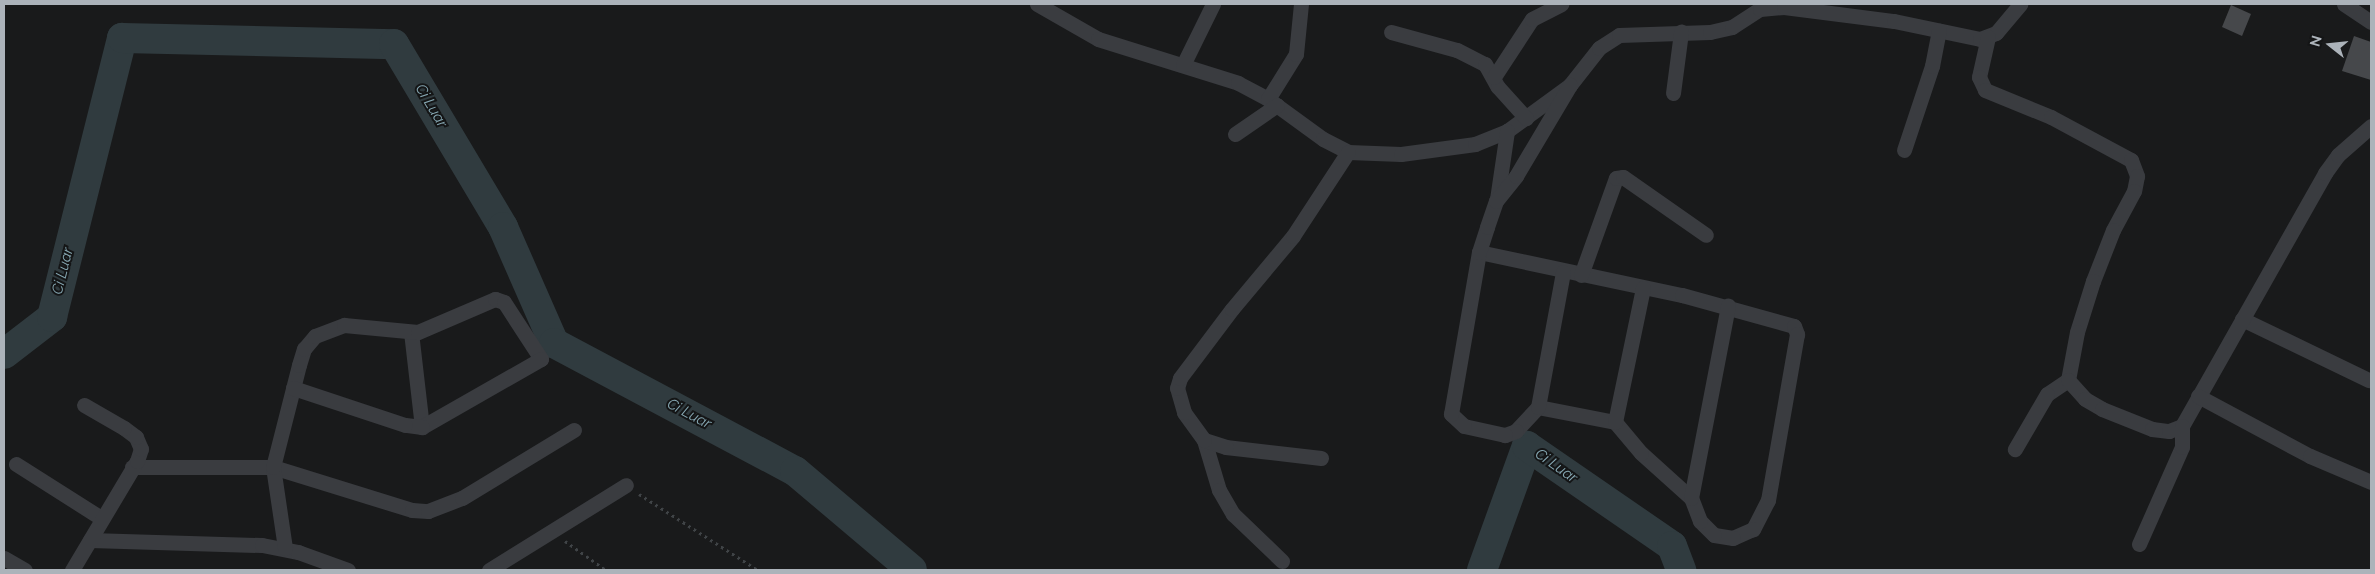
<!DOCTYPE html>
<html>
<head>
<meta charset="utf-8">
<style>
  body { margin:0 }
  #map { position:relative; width:2375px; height:574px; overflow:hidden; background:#191a1b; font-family:Raleway,sans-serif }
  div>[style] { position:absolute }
  .river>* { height:30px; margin:-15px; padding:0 15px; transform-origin:15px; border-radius:15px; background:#303b3f }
  .building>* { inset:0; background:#46484b }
  .path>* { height:3px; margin-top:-1.5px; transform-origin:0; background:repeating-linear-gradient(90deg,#404447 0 2.5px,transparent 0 6.5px) }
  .minor>* { height:15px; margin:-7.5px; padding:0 7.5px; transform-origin:7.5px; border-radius:7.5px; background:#3a3c40 }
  span { translate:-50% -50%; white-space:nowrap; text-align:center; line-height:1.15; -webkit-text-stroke:4px #141516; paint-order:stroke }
  .water-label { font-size:15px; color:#86a7b2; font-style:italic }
  .frame { position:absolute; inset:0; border:5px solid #acb3ba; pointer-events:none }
  .north { position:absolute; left:2305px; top:20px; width:50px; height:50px; -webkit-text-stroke:4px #141516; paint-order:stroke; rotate:286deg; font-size:14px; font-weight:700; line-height:20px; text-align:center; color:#acb3ba }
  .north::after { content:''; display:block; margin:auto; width:18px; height:22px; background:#acb3ba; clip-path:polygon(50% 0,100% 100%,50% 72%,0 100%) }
</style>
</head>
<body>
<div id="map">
  <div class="river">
    <i style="left:4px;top:354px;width:61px;rotate:-37.6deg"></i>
    <i style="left:52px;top:317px;width:288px;rotate:-75.9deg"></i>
    <i style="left:122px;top:38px;width:272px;rotate:1.3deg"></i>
    <i style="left:394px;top:44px;width:213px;rotate:59.2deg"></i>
    <i style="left:503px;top:227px;width:127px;rotate:66.3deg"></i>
    <i style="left:554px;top:343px;width:273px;rotate:28deg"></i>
    <i style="left:795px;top:471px;width:153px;rotate:40.2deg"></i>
    <i style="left:1482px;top:570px;width:132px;rotate:-70.1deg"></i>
    <i style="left:1527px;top:446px;width:176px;rotate:34.6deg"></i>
    <i style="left:1672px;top:546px;width:26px;rotate:69deg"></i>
  </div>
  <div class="building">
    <i style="clip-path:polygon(2231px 5px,2251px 14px,2242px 36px,2222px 27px)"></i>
    <i style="clip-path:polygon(2354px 36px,2371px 42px,2371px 80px,2342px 71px)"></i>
  </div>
  <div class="path">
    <i style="left:639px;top:494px;width:141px;rotate:32.6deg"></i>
    <i style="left:565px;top:541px;width:50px;rotate:35.3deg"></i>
  </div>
  <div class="minor">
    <i style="left:1037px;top:4px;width:70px;rotate:29.8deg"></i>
    <i style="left:1098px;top:39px;width:147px;rotate:17.4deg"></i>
    <i style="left:1238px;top:83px;width:34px;rotate:28deg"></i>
    <i style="left:1268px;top:99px;width:68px;rotate:36deg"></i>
    <i style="left:1323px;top:139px;width:28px;rotate:27deg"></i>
    <i style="left:1348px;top:152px;width:53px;rotate:2.2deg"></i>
    <i style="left:1401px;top:154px;width:75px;rotate:-7.7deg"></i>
    <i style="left:1475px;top:144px;width:35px;rotate:-22deg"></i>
    <i style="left:1507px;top:131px;width:78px;rotate:-36.1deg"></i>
    <i style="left:1570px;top:85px;width:47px;rotate:-51.9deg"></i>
    <i style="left:1599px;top:48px;width:24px;rotate:-33deg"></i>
    <i style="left:1619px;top:35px;width:91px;rotate:-1.9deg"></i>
    <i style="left:1710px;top:32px;width:23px;rotate:-13deg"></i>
    <i style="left:1732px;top:27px;width:33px;rotate:-33deg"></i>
    <i style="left:1760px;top:9px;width:24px;rotate:-5deg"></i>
    <i style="left:1784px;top:7px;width:111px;rotate:7.3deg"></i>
    <i style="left:1894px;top:21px;width:88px;rotate:11.8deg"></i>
    <i style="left:1980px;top:39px;width:17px;rotate:-21deg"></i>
    <i style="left:1996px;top:33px;width:38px;rotate:-50deg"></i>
    <i style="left:2344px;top:4px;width:32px;rotate:34deg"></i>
    <i style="left:1391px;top:32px;width:68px;rotate:15.3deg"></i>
    <i style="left:1457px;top:50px;width:31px;rotate:27deg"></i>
    <i style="left:1485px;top:64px;width:26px;rotate:61deg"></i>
    <i style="left:1498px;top:87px;width:42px;rotate:47.9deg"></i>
    <i style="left:1988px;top:37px;width:41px;rotate:102.7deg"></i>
    <i style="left:1979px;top:77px;width:14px;rotate:65deg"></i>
    <i style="left:1985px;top:90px;width:71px;rotate:22.2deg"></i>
    <i style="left:2051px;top:117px;width:91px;rotate:28.3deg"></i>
    <i style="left:2131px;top:160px;width:17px;rotate:69deg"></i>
    <i style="left:2137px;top:176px;width:15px;rotate:101deg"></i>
    <i style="left:2134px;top:191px;width:44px;rotate:118.3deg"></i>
    <i style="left:2113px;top:230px;width:55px;rotate:111.4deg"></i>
    <i style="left:2093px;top:281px;width:53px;rotate:107.4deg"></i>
    <i style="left:2077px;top:332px;width:49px;rotate:100.6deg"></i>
    <i style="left:2068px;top:380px;width:25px;rotate:146deg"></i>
    <i style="left:2047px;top:394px;width:64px;rotate:120.2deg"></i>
    <i style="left:1183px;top:65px;width:68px;rotate:-63.8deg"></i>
    <i style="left:1494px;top:77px;width:69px;rotate:-56.8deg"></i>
    <i style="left:1532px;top:19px;width:33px;rotate:-27deg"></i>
    <i style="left:1673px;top:93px;width:62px;rotate:-82.5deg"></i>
    <i style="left:1268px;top:99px;width:53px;rotate:-58.1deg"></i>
    <i style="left:1296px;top:54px;width:50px;rotate:-84.3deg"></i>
    <i style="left:1235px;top:134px;width:51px;rotate:-34.6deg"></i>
    <i style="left:1904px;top:150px;width:89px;rotate:-71.6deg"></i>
    <i style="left:1932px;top:66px;width:36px;rotate:-79deg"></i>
    <i style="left:1497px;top:199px;width:69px;rotate:-81.6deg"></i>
    <i style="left:1479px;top:252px;width:208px;rotate:12deg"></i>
    <i style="left:1682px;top:295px;width:116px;rotate:15.5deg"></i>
    <i style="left:1794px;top:326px;width:9px;rotate:69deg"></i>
    <i style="left:1797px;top:334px;width:169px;rotate:99.9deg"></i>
    <i style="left:1768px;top:500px;width:33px;rotate:117deg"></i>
    <i style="left:1753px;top:529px;width:22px;rotate:156deg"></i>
    <i style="left:1733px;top:538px;width:19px;rotate:-171deg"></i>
    <i style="left:1714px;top:535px;width:20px;rotate:-135deg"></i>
    <i style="left:1700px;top:521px;width:25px;rotate:-111deg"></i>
    <i style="left:1691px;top:498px;width:67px;rotate:-138deg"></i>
    <i style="left:1641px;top:453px;width:40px;rotate:-130deg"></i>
    <i style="left:1615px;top:422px;width:78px;rotate:-169deg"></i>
    <i style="left:1538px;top:407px;width:33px;rotate:133deg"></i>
    <i style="left:1516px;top:431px;width:12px;rotate:160deg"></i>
    <i style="left:1505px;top:435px;width:42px;rotate:-167.6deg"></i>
    <i style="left:1464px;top:426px;width:18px;rotate:-137deg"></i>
    <i style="left:1451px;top:414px;width:164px;rotate:-80.2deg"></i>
    <i style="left:1479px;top:252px;width:26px;rotate:-72deg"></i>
    <i style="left:1487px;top:227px;width:28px;rotate:-71deg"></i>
    <i style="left:1496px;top:201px;width:32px;rotate:-51deg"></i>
    <i style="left:1516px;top:176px;width:106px;rotate:-59.3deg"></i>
    <i style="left:1581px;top:275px;width:103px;rotate:-70.2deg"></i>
    <i style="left:1616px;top:178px;width:7px;rotate:-8deg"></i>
    <i style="left:1623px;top:177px;width:101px;rotate:34.9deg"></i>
    <i style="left:2242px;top:319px;width:141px;rotate:25.7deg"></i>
    <i style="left:411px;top:332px;width:96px;rotate:83.4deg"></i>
    <i style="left:2068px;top:380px;width:25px;rotate:48deg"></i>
    <i style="left:2085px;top:399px;width:20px;rotate:30deg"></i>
    <i style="left:2102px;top:409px;width:54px;rotate:21.8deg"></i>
    <i style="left:2152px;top:429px;width:17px;rotate:7deg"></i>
    <i style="left:2169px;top:431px;width:14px;rotate:-21deg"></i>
    <i style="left:2182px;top:426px;width:291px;rotate:-60.5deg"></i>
    <i style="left:2325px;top:173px;width:22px;rotate:-54deg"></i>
    <i style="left:2338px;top:155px;width:44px;rotate:-41.3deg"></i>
    <i style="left:2198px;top:396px;width:127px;rotate:28.2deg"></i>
    <i style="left:2310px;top:456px;width:66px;rotate:23.1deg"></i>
    <i style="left:1538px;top:407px;width:137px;rotate:-79.5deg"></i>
    <i style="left:1615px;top:422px;width:137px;rotate:-78.2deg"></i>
    <i style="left:1204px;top:440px;width:52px;rotate:73.3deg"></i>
    <i style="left:1219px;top:490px;width:28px;rotate:60deg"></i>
    <i style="left:1233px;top:514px;width:68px;rotate:43.8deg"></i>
    <i style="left:1321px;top:458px;width:96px;rotate:-173.4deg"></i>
    <i style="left:1226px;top:447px;width:23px;rotate:-162deg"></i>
    <i style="left:1204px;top:440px;width:34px;rotate:-126deg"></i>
    <i style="left:1184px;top:412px;width:25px;rotate:-106deg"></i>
    <i style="left:1177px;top:388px;width:10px;rotate:-73deg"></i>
    <i style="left:1180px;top:378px;width:86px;rotate:-53deg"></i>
    <i style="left:1232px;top:309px;width:95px;rotate:-50.1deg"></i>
    <i style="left:1293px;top:236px;width:100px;rotate:-56.8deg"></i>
    <i style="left:16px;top:464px;width:101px;rotate:32.4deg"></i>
    <i style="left:132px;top:467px;width:141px"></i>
    <i style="left:273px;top:467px;width:145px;rotate:17.2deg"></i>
    <i style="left:412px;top:510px;width:16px;rotate:4deg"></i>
    <i style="left:428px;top:511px;width:36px;rotate:-21deg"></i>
    <i style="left:462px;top:498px;width:131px;rotate:-31.3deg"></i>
    <i style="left:1691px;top:498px;width:196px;rotate:-79.1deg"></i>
    <i style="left:90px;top:540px;width:172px;rotate:1.7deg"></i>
    <i style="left:262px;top:545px;width:37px;rotate:11deg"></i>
    <i style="left:298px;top:552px;width:53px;rotate:19.8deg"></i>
    <i style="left:2139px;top:544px;width:106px;rotate:-66.1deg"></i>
    <i style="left:2182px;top:447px;width:21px;rotate:-90deg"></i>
    <i style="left:285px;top:548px;width:82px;rotate:-98.4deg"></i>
    <i style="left:273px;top:467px;width:105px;rotate:-75.7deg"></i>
    <i style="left:299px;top:365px;width:17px;rotate:-73deg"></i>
    <i style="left:304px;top:349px;width:17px;rotate:-50deg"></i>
    <i style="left:315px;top:336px;width:31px;rotate:-21deg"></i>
    <i style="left:344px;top:325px;width:74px;rotate:5.4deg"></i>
    <i style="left:418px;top:332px;width:84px;rotate:-23.2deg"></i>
    <i style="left:495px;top:299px;width:9px;rotate:18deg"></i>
    <i style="left:504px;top:302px;width:68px;rotate:57deg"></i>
    <i style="left:541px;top:359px;width:137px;rotate:150.3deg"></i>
    <i style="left:422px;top:427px;width:17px;rotate:-173deg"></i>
    <i style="left:405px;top:425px;width:118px;rotate:-161.7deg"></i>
    <i style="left:4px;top:558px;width:24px;rotate:30deg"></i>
    <i style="left:72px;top:570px;width:127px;rotate:-59.2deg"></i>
    <i style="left:137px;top:461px;width:13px;rotate:-72deg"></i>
    <i style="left:141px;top:449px;width:13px;rotate:-113deg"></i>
    <i style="left:136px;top:437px;width:15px;rotate:-143deg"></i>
    <i style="left:124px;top:428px;width:46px;rotate:-150.1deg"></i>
    <i style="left:489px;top:570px;width:161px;rotate:-31.8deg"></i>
  </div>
  <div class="water-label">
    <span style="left:431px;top:106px;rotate:59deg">Ci Luar</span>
    <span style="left:63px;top:271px;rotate:-76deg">Ci Luar</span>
    <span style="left:689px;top:414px;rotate:28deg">Ci Luar</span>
    <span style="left:1556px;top:466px;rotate:35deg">Ci Luar</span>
  </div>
  <div class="frame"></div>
  <div class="north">N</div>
</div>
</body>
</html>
